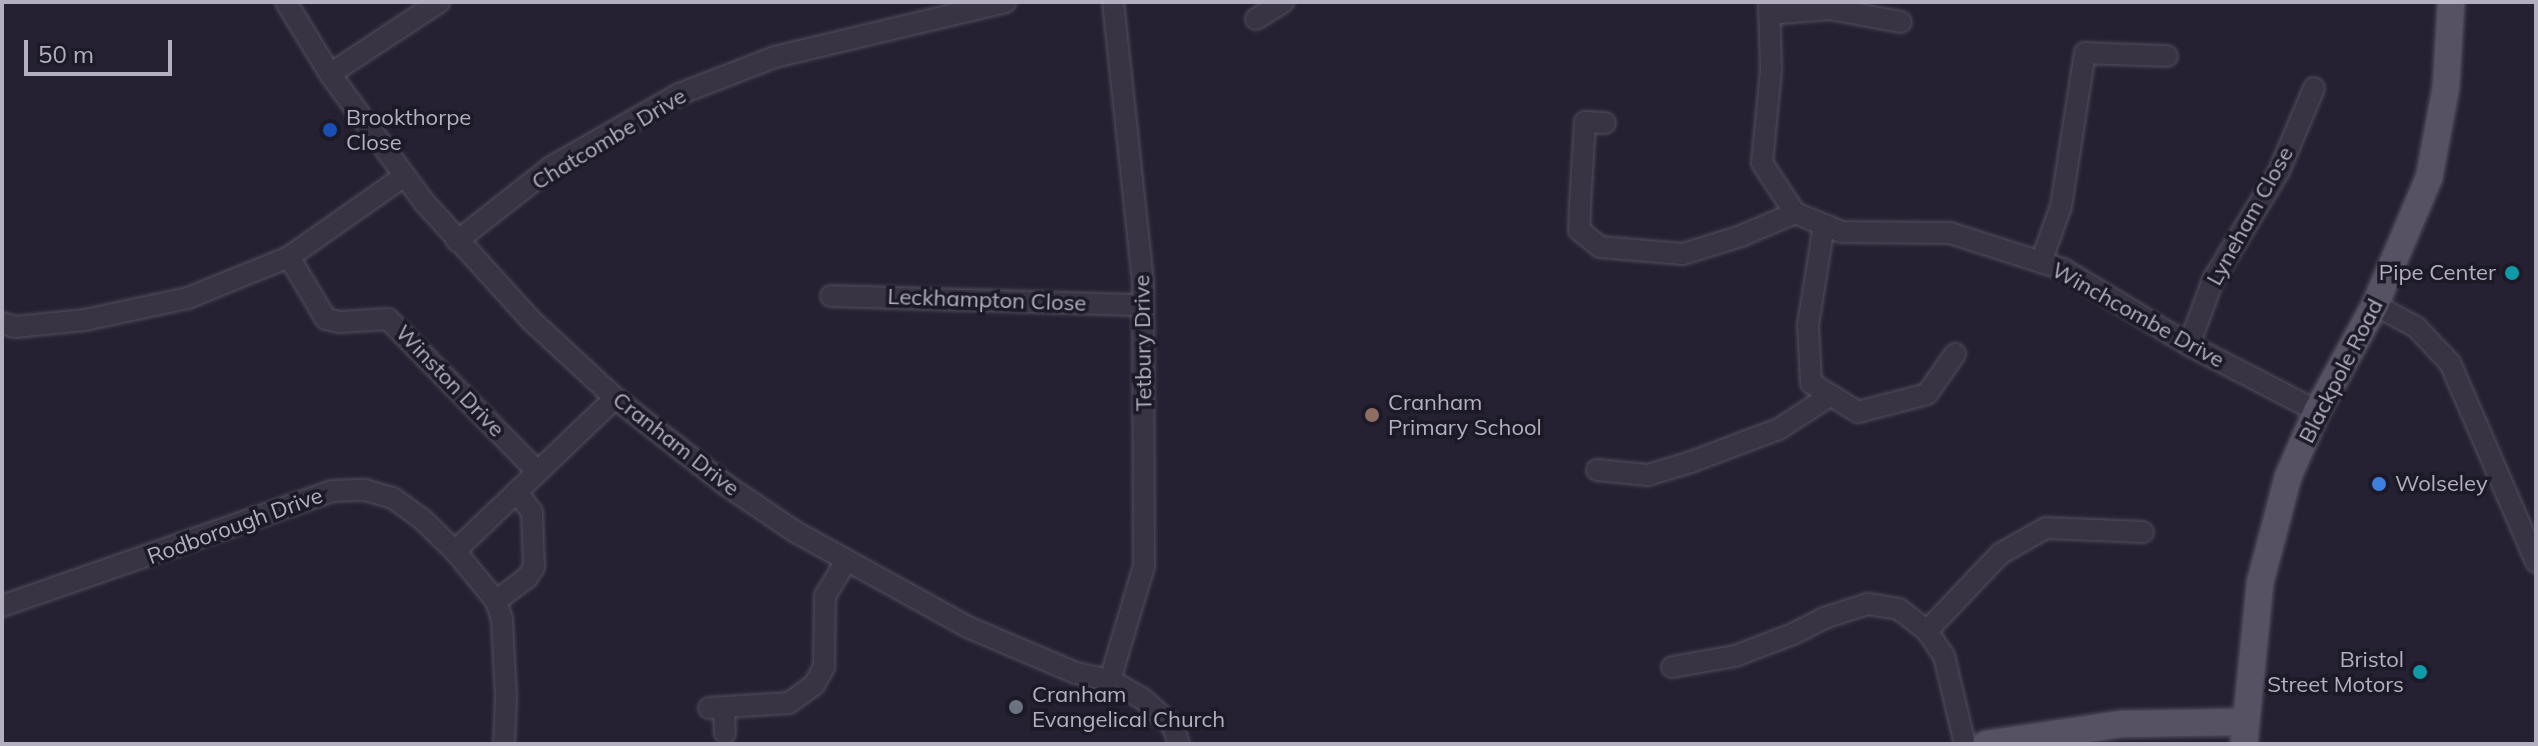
<!DOCTYPE html>
<html>
<head>
<meta charset="utf-8">
<style>
  body { margin:0 }
  #map { position:relative; width:2538px; height:746px; overflow:hidden; background:#252132; font-family:Mulish,sans-serif }
  div>[style] { position:absolute }
  .roads { filter:drop-shadow(0 0 2px #534f5e) drop-shadow(0 0 2px #534f5e) }
  .minor>* { height:20px; margin:-10px; padding:0 10px; transform-origin:10px; border-radius:10px; background:#383443 }
  .major>* { height:26px; margin:-13px; padding:0 13px; transform-origin:13px; border-radius:13px; background:#565263 }
  .dots>* { width:22px; height:22px; translate:-50% -50%; box-sizing:border-box; border:4px solid #1d1a28; border-radius:50% }
  span { translate:-50% -50%; white-space:nowrap; text-align:center; line-height:1.15; -webkit-text-stroke:7px #1d1a28; paint-order:stroke }
  .poi-label { font-size:22px; color:#b3aec0 }
  .left { translate:0 -50%; text-align:left }
  .right { translate:-100% -50%; text-align:right }
  .street-label { font-size:22px; color:#b3aec0 }
  .frame { position:absolute; inset:0; border:4px solid #b3aec0; pointer-events:none }
  .scale { position:absolute; left:24px; top:40px; width:148px; height:36px; box-sizing:border-box; border:4px solid #b3aec0; border-top:0; padding-left:10px; font-size:24px; line-height:28px; white-space:nowrap; color:#b3aec0; -webkit-text-stroke:6px #1d1a28; paint-order:stroke }
</style>
</head>
<body>
<div id="map">
  <div class="roads">
    <div class="minor">
      <i style="left:286px;top:2px;width:84px;rotate:58.6deg"></i>
      <i style="left:330px;top:74px;width:159px;rotate:53.7deg"></i>
      <i style="left:424px;top:202px;width:162px;rotate:47.8deg"></i>
      <i style="left:533px;top:322px;width:112px;rotate:42.8deg"></i>
      <i style="left:615px;top:398px;width:141px;rotate:38.1deg"></i>
      <i style="left:726px;top:485px;width:82px;rotate:34.1deg"></i>
      <i style="left:794px;top:531px;width:201px;rotate:28.9deg"></i>
      <i style="left:970px;top:628px;width:115px;rotate:23deg"></i>
      <i style="left:1076px;top:673px;width:35px;rotate:12deg"></i>
      <i style="left:1110px;top:680px;width:39px;rotate:30deg"></i>
      <i style="left:1144px;top:700px;width:39px;rotate:42deg"></i>
      <i style="left:1173px;top:726px;width:19px;rotate:72deg"></i>
      <i style="left:1769px;top:2px;width:68px;rotate:88.3deg"></i>
      <i style="left:1771px;top:70px;width:93px;rotate:95.5deg"></i>
      <i style="left:1762px;top:163px;width:60px;rotate:56.6deg"></i>
      <i style="left:1795px;top:213px;width:51px;rotate:22deg"></i>
      <i style="left:1842px;top:232px;width:108px;rotate:0.5deg"></i>
      <i style="left:1950px;top:233px;width:119px;rotate:17.7deg"></i>
      <i style="left:2063px;top:269px;width:147px;rotate:31.1deg"></i>
      <i style="left:2189px;top:345px;width:144px;rotate:27.3deg"></i>
      <i style="left:1769px;top:14px;width:61px;rotate:-4.7deg"></i>
      <i style="left:1830px;top:9px;width:72px;rotate:10.4deg"></i>
      <i style="left:1256px;top:19px;width:32px;rotate:-32deg"></i>
      <i style="left:330px;top:74px;width:131px;rotate:-33.4deg"></i>
      <i style="left:1605px;top:123px;width:20px;rotate:-177deg"></i>
      <i style="left:1585px;top:122px;width:84px;rotate:93.4deg"></i>
      <i style="left:1580px;top:206px;width:24px;rotate:92deg"></i>
      <i style="left:1579px;top:230px;width:27px;rotate:39deg"></i>
      <i style="left:1600px;top:247px;width:83px;rotate:4.8deg"></i>
      <i style="left:1683px;top:254px;width:61px;rotate:-17.2deg"></i>
      <i style="left:1741px;top:236px;width:59px;rotate:-23.1deg"></i>
      <i style="left:1824px;top:225px;width:101px;rotate:99.1deg"></i>
      <i style="left:1808px;top:325px;width:58px;rotate:87deg"></i>
      <i style="left:1811px;top:383px;width:55px;rotate:31.7deg"></i>
      <i style="left:1858px;top:412px;width:71px;rotate:-14.6deg"></i>
      <i style="left:1927px;top:394px;width:49px;rotate:-55deg"></i>
      <i style="left:457px;top:241px;width:120px;rotate:-38.2deg"></i>
      <i style="left:551px;top:167px;width:147px;rotate:-29.7deg"></i>
      <i style="left:679px;top:94px;width:103px;rotate:-21.1deg"></i>
      <i style="left:775px;top:57px;width:237px;rotate:-13.4deg"></i>
      <i style="left:289px;top:257px;width:72px;rotate:59.2deg"></i>
      <i style="left:326px;top:319px;width:14px;rotate:12deg"></i>
      <i style="left:340px;top:322px;width:48px;rotate:-3.6deg"></i>
      <i style="left:388px;top:319px;width:214px;rotate:45.6deg"></i>
      <i style="left:2041px;top:262px;width:59px;rotate:-70.3deg"></i>
      <i style="left:2061px;top:206px;width:155px;rotate:-81.1deg"></i>
      <i style="left:2085px;top:53px;width:82px;rotate:2.1deg"></i>
      <i style="left:831px;top:296px;width:312px;rotate:1.7deg"></i>
      <i style="left:2375px;top:305px;width:47px;rotate:28.2deg"></i>
      <i style="left:2416px;top:327px;width:50px;rotate:46.6deg"></i>
      <i style="left:2450px;top:363px;width:217px;rotate:66.6deg"></i>
      <i style="left:2px;top:323px;width:14px;rotate:17deg"></i>
      <i style="left:15px;top:327px;width:70px;rotate:-5.7deg"></i>
      <i style="left:85px;top:320px;width:105px;rotate:-12.1deg"></i>
      <i style="left:188px;top:298px;width:109px;rotate:-22.1deg"></i>
      <i style="left:289px;top:257px;width:139px;rotate:-35.1deg"></i>
      <i style="left:2189px;top:345px;width:69px;rotate:-69.7deg"></i>
      <i style="left:2213px;top:280px;width:127px;rotate:-58.8deg"></i>
      <i style="left:2279px;top:171px;width:90px;rotate:-67.1deg"></i>
      <i style="left:1597px;top:470px;width:51px;rotate:5.6deg"></i>
      <i style="left:1648px;top:475px;width:45px;rotate:-16.8deg"></i>
      <i style="left:1691px;top:462px;width:94px;rotate:-20.6deg"></i>
      <i style="left:1779px;top:429px;width:62px;rotate:-33.2deg"></i>
      <i style="left:455px;top:551px;width:221px;rotate:-43.7deg"></i>
      <i style="left:496px;top:601px;width:39px;rotate:-37deg"></i>
      <i style="left:527px;top:578px;width:13px;rotate:-58deg"></i>
      <i style="left:534px;top:567px;width:55px;rotate:-92.1deg"></i>
      <i style="left:532px;top:512px;width:25px;rotate:-127deg"></i>
      <i style="left:2px;top:606px;width:349px;rotate:-19.2deg"></i>
      <i style="left:332px;top:491px;width:33px;rotate:-2deg"></i>
      <i style="left:365px;top:490px;width:29px;rotate:16deg"></i>
      <i style="left:393px;top:498px;width:34px;rotate:36deg"></i>
      <i style="left:421px;top:518px;width:47px;rotate:44.1deg"></i>
      <i style="left:455px;top:551px;width:65px;rotate:50.6deg"></i>
      <i style="left:496px;top:601px;width:19px;rotate:72deg"></i>
      <i style="left:502px;top:619px;width:78px;rotate:87.1deg"></i>
      <i style="left:506px;top:697px;width:47px;rotate:92.4deg"></i>
      <i style="left:1927px;top:631px;width:106px;rotate:-46.5deg"></i>
      <i style="left:2000px;top:554px;width:53px;rotate:-29.5deg"></i>
      <i style="left:2046px;top:528px;width:97px;rotate:2.4deg"></i>
      <i style="left:1672px;top:667px;width:64px;rotate:-9.9deg"></i>
      <i style="left:1735px;top:656px;width:62px;rotate:-20.8deg"></i>
      <i style="left:1793px;top:634px;width:35px;rotate:-27deg"></i>
      <i style="left:1824px;top:618px;width:46px;rotate:-17.7deg"></i>
      <i style="left:1868px;top:604px;width:31px;rotate:9deg"></i>
      <i style="left:1899px;top:609px;width:36px;rotate:38deg"></i>
      <i style="left:1927px;top:631px;width:30px;rotate:56deg"></i>
      <i style="left:1944px;top:656px;width:90px;rotate:76.6deg"></i>
      <i style="left:1110px;top:680px;width:119px;rotate:-73.4deg"></i>
      <i style="left:1144px;top:566px;width:284px;rotate:-90.2deg"></i>
      <i style="left:1143px;top:282px;width:282px;rotate:-96.1deg"></i>
      <i style="left:724px;top:707px;width:26px;rotate:88deg"></i>
      <i style="left:709px;top:708px;width:80px;rotate:-3.6deg"></i>
      <i style="left:789px;top:703px;width:31px;rotate:-36deg"></i>
      <i style="left:814px;top:685px;width:21px;rotate:-61deg"></i>
      <i style="left:824px;top:667px;width:71px;rotate:-89.2deg"></i>
      <i style="left:825px;top:596px;width:41px;rotate:-59deg"></i>
    </div>
    <div class="major">
      <i style="left:1986px;top:744px;width:136px;rotate:-8.4deg"></i>
      <i style="left:2121px;top:724px;width:124px;rotate:-0.9deg"></i>
      <i style="left:2244px;top:744px;width:162px;rotate:-84.3deg"></i>
      <i style="left:2260px;top:583px;width:110px;rotate:-75.2deg"></i>
      <i style="left:2288px;top:477px;width:72px;rotate:-66.3deg"></i>
      <i style="left:2317px;top:411px;width:121px;rotate:-61.3deg"></i>
      <i style="left:2375px;top:305px;width:138px;rotate:-67deg"></i>
      <i style="left:2429px;top:178px;width:93px;rotate:-79.4deg"></i>
      <i style="left:2446px;top:87px;width:85px;rotate:-86.6deg"></i>
    </div>
  </div>
  <div class="dots">
    <i style="left:330px;top:130px;background:#1a4fb4"></i>
    <i style="left:2512px;top:273px;background:#0f9aa8"></i>
    <i style="left:1372px;top:415px;background:#8d6e63"></i>
    <i style="left:2379px;top:484px;background:#3f7fe0"></i>
    <i style="left:2420px;top:672px;background:#0f9aa8"></i>
    <i style="left:1016px;top:707px;background:#6b7280"></i>
  </div>
  <div class="poi-label">
    <span class="left" style="left:346px;top:130px">Brookthorpe<br>Close</span>
    <span class="right" style="left:2496px;top:273px">Pipe Center</span>
    <span class="left" style="left:1388px;top:415px">Cranham<br>Primary School</span>
    <span class="left" style="left:2395px;top:484px">Wolseley</span>
    <span class="right" style="left:2404px;top:672px">Bristol<br>Street Motors</span>
    <span class="left" style="left:1032px;top:707px">Cranham<br>Evangelical Church</span>
  </div>
  <div class="street-label">
    <span style="left:609px;top:139px;rotate:-31deg">Chatcombe Drive</span>
    <span style="left:2250px;top:216px;rotate:-61deg">Lyneham Close</span>
    <span style="left:987px;top:300px;rotate:2deg">Leckhampton Close</span>
    <span style="left:2138px;top:315px;rotate:29deg">Winchcombe Drive</span>
    <span style="left:1143px;top:343px;rotate:-91deg">Tetbury Drive</span>
    <span style="left:2341px;top:371px;rotate:-63deg">Blackpole Road</span>
    <span style="left:450px;top:381px;rotate:46deg">Winston Drive</span>
    <span style="left:676px;top:444px;rotate:38deg">Cranham Drive</span>
    <span style="left:235px;top:526px;rotate:-20deg">Rodborough Drive</span>
  </div>
  <div class="frame"></div>
  <div class="scale">50 m</div>
</div>
</body>
</html>
